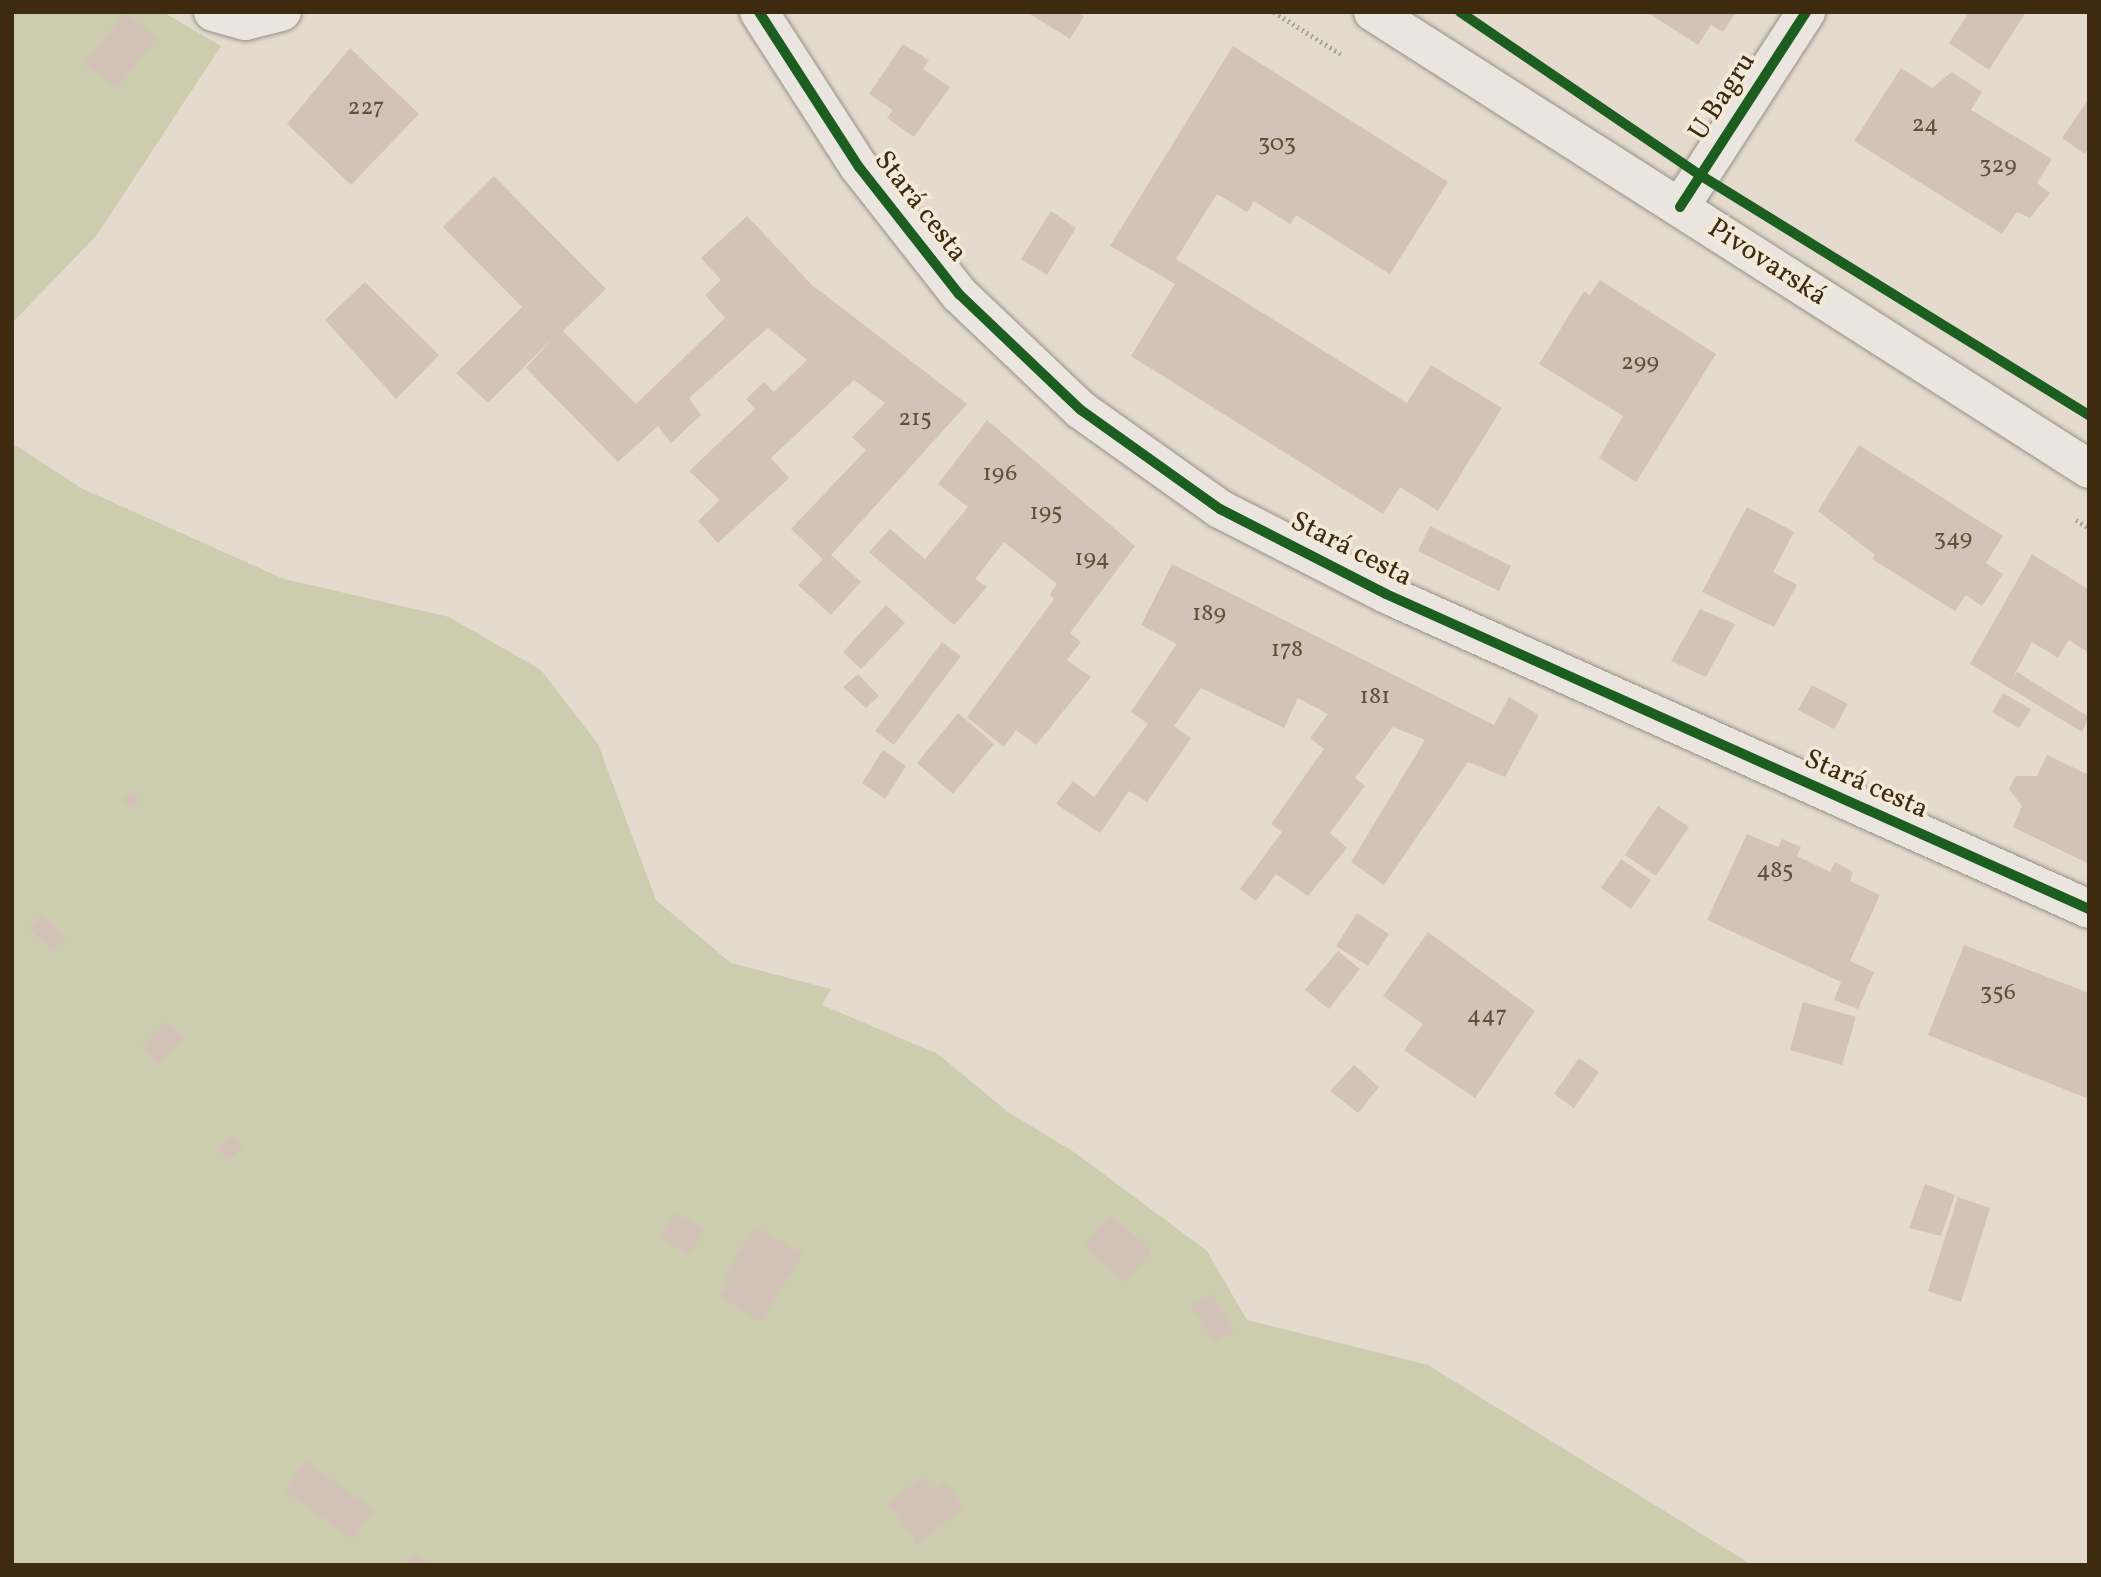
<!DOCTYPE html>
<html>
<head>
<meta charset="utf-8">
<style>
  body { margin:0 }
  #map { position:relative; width:2101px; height:1577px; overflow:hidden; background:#e4dbce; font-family:Vollkorn,serif }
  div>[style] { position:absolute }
  .green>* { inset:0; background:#ccccae }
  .building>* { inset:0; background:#d2c2b7 }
  .path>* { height:4.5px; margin-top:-2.25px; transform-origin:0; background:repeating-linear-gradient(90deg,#a9a49c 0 2px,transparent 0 5.5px) }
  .roads { filter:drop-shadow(0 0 2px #989186) drop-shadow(0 0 2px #989186) }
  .street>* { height:38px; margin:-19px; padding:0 19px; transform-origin:19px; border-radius:19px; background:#eae5de }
  .secondary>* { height:38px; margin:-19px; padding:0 19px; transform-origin:19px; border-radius:19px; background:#eae5de }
  .cycleway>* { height:10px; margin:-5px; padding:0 5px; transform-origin:5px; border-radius:5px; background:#1b5e20 }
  span { translate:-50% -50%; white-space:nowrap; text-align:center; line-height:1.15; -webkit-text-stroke:7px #f3e9d9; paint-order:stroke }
  .number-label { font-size:24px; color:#625039 }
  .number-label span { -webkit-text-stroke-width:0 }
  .street-label { font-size:28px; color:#3d2a0f }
  .frame { position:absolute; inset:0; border:14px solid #3d2a0f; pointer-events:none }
</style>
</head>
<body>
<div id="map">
  <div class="green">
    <i style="clip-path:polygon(12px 12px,163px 12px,221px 46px,96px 236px,12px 323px)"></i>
    <i style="clip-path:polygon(12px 443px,83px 489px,284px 579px,449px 617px,541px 670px,598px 744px,656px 900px,731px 963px,831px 989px,822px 1005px,938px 1054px,1008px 1112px,1074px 1152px,1207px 1251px,1247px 1320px,1428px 1365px,1752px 1565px,12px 1565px)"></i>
  </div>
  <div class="building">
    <i style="clip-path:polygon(1027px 12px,1079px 12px,1084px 16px,1070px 39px)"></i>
    <i style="clip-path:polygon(1647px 12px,1736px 12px,1723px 32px,1711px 25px,1698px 45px)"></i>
    <i style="clip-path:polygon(1969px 12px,2026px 12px,1989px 70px,1949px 43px)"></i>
    <i style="clip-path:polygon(125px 13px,157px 38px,117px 88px,84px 64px)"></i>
    <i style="clip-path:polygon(903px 44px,929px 60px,923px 69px,950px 87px,914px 137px,887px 118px,893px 110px,869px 94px)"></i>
    <i style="clip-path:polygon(1233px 46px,1448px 182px,1390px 274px,1296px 215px,1290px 224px,1254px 201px,1247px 212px,1217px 194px,1176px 259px,1407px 403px,1431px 365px,1502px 408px,1438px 511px,1400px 487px,1383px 514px,1131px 356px,1175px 284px,1110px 246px)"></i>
    <i style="clip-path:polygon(350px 48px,419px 114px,351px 185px,287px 124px)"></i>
    <i style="clip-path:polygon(1901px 68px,1932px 88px,1952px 72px,1982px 92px,1971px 110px,2052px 159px,2037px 183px,2050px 193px,2030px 218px,2017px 212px,2002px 234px,1854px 141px)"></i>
    <i style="clip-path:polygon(2089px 98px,2089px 147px,2085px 154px,2062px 138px)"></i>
    <i style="clip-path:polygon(494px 176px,606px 289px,563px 331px,636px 404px,725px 318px,705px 295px,721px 280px,701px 258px,747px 216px,812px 285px,967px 404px,831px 555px,861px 582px,831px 615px,798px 585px,823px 559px,791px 529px,866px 450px,852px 437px,885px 403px,854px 380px,771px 458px,789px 478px,718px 543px,698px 521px,720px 500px,689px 471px,755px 409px,746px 399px,764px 382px,774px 392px,807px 360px,768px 328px,689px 398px,701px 415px,671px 443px,658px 426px,618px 462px,526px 368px,554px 337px,488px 403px,456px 373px,522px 307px,443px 227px)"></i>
    <i style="clip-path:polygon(1051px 211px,1076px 228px,1047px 275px,1021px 259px)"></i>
    <i style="clip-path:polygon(1600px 280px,1716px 354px,1636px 482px,1599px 458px,1623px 416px,1539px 364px,1584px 291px,1590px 295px)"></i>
    <i style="clip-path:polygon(365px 282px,439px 355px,396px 399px,325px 320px)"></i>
    <i style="clip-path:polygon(987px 420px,1135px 546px,1070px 633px,1081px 642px,1067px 660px,1091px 677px,1036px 745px,1016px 730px,1004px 747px,967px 717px,1054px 599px,1050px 594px,1057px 584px,1004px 542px,975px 579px,987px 587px,954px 625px,869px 552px,890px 529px,925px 559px,968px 507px,938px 484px)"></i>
    <i style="clip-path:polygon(1859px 445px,2003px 536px,1986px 563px,2003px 574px,1982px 606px,1966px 595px,1955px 611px,1872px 559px,1875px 555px,1818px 511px)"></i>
    <i style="clip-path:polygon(1747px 507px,1794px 532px,1773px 572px,1797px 585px,1774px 627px,1702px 592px)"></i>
    <i style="clip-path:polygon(1430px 526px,1511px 566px,1499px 591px,1418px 551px)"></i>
    <i style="clip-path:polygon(2032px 554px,2089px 590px,2089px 653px,2069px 640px,2058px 658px,2032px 642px,2011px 681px,2017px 672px,2089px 717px,2082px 732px,1970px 664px)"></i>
    <i style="clip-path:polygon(1172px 564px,1494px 725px,1509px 697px,1539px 715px,1505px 777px,1468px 762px,1384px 885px,1351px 862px,1425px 740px,1393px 727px,1355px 778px,1365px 786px,1330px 833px,1347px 848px,1308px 896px,1276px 874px,1256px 901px,1240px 889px,1282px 832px,1271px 824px,1324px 749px,1310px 738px,1328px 714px,1298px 698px,1284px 728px,1201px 688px,1174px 726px,1191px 738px,1147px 802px,1129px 791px,1100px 833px,1056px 804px,1073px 781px,1094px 797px,1148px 724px,1131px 712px,1177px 644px,1141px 625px)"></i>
    <i style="clip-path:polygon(886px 605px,905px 623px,861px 669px,843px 652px)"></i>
    <i style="clip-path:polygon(1700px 609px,1735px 624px,1706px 677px,1671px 661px)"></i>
    <i style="clip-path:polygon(942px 642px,961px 656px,894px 745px,875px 731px)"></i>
    <i style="clip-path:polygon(858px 674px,879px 696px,866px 708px,843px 687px)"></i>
    <i style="clip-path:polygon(1812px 685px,1848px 704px,1834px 729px,1798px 710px)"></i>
    <i style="clip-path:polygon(2003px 693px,2031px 709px,2019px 728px,1992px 712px)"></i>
    <i style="clip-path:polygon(958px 713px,994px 744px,953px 794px,917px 763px)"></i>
    <i style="clip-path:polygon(883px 750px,906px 766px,885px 799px,862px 783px)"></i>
    <i style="clip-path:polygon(2047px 755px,2089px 775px,2089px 864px,2013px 827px,2022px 806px,2009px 789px,2016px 776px,2037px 776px)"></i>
    <i style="clip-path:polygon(131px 792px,139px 800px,131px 808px,123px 800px)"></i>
    <i style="clip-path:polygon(1658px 806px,1689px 827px,1656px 876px,1625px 855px)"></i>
    <i style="clip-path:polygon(1747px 834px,1778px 847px,1782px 839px,1801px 847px,1797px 856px,1830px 872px,1835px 862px,1853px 872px,1850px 881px,1880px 895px,1850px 961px,1874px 972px,1858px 1009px,1834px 1000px,1841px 982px,1707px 920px)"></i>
    <i style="clip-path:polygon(1621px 859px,1651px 880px,1631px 909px,1601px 888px)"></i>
    <i style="clip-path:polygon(1357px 913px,1389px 934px,1368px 966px,1336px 946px)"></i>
    <i style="clip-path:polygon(42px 915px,66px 938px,53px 951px,29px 928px)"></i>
    <i style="clip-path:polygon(1428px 932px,1535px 1011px,1475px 1098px,1404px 1050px,1423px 1024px,1383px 996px)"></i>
    <i style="clip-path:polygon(1964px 945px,2089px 993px,2089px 1099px,1928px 1035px)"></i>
    <i style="clip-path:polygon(1338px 951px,1360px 969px,1329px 1009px,1305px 990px)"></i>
    <i style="clip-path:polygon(1803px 1002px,1856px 1017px,1842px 1065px,1790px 1050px)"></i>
    <i style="clip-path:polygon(167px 1021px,184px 1038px,158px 1064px,142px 1047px)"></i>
    <i style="clip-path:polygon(1579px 1058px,1599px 1072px,1574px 1108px,1554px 1094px)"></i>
    <i style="clip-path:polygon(1354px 1065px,1379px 1087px,1358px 1113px,1330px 1091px)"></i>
    <i style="clip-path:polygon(232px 1135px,243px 1147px,228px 1160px,218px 1148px)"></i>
    <i style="clip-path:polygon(1925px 1184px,1955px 1195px,1941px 1236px,1909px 1228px)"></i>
    <i style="clip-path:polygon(1958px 1197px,1990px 1208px,1961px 1302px,1928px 1291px)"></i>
    <i style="clip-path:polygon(675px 1212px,704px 1230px,689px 1255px,660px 1237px)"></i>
    <i style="clip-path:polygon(1110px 1215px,1152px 1251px,1125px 1282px,1083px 1246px)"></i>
    <i style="clip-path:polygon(755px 1226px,803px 1254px,761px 1322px,720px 1296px,730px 1280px,724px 1277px)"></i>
    <i style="clip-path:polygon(1211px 1294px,1234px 1331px,1215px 1343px,1191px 1305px)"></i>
    <i style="clip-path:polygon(305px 1461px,374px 1510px,353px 1539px,285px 1491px)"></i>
    <i style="clip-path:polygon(922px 1477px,932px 1490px,944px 1481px,965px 1508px,914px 1546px,915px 1539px,888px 1504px)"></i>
    <i style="clip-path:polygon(415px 1553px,431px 1565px,406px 1565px)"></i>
  </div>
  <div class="path">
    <i style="left:1274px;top:12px;width:80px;rotate:32.3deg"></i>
    <i style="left:2076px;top:520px;width:15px;rotate:32deg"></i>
  </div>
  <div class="roads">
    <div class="street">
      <i style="left:213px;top:12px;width:33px;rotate:16deg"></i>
      <i style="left:245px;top:21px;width:38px;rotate:-14deg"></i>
      <i style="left:759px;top:12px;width:184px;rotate:57.2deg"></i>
      <i style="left:859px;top:167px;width:162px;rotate:51.8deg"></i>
      <i style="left:959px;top:294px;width:168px;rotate:43.6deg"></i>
      <i style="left:1081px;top:410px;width:171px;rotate:35.5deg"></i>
      <i style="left:1220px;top:509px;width:186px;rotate:27.1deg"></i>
      <i style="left:1386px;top:594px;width:770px;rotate:24.14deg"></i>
      <i style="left:1680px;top:207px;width:232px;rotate:-57.1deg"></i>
    </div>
    <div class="secondary">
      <i style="left:1373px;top:12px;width:849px;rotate:32.55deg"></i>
    </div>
  </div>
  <div class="cycleway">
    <i style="left:759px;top:12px;width:184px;rotate:57.2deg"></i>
    <i style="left:859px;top:167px;width:162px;rotate:51.8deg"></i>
    <i style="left:959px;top:294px;width:168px;rotate:43.6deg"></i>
    <i style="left:1081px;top:410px;width:171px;rotate:35.5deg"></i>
    <i style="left:1220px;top:509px;width:186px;rotate:27.1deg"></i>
    <i style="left:1386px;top:594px;width:770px;rotate:24.14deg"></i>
    <i style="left:1460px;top:12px;width:290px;rotate:34.2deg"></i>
    <i style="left:1700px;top:175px;width:457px;rotate:31.7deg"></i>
    <i style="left:1680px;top:207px;width:232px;rotate:-57.1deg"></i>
  </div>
  <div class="number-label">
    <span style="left:366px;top:109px">227</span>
    <span style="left:1925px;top:126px">24</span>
    <span style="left:1277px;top:145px">303</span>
    <span style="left:1998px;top:167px">329</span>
    <span style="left:1640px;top:364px">299</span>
    <span style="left:915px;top:420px">215</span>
    <span style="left:1000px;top:475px">196</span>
    <span style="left:1046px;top:514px">195</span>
    <span style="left:1953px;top:540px">349</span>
    <span style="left:1092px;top:560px">194</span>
    <span style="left:1209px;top:615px">189</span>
    <span style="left:1287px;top:651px">178</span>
    <span style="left:1375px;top:698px">181</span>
    <span style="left:1775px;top:872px">485</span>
    <span style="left:1998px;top:994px">356</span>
    <span style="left:1487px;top:1017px">447</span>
  </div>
  <div class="street-label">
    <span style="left:1723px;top:97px;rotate:-57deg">U Bagru</span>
    <span style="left:920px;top:207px;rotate:52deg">Stará cesta</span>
    <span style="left:1767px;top:263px;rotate:33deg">Pivovarská</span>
    <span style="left:1351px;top:550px;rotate:27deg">Stará cesta</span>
    <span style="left:1866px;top:785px;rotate:24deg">Stará cesta</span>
  </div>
  <div class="frame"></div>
</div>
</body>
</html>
